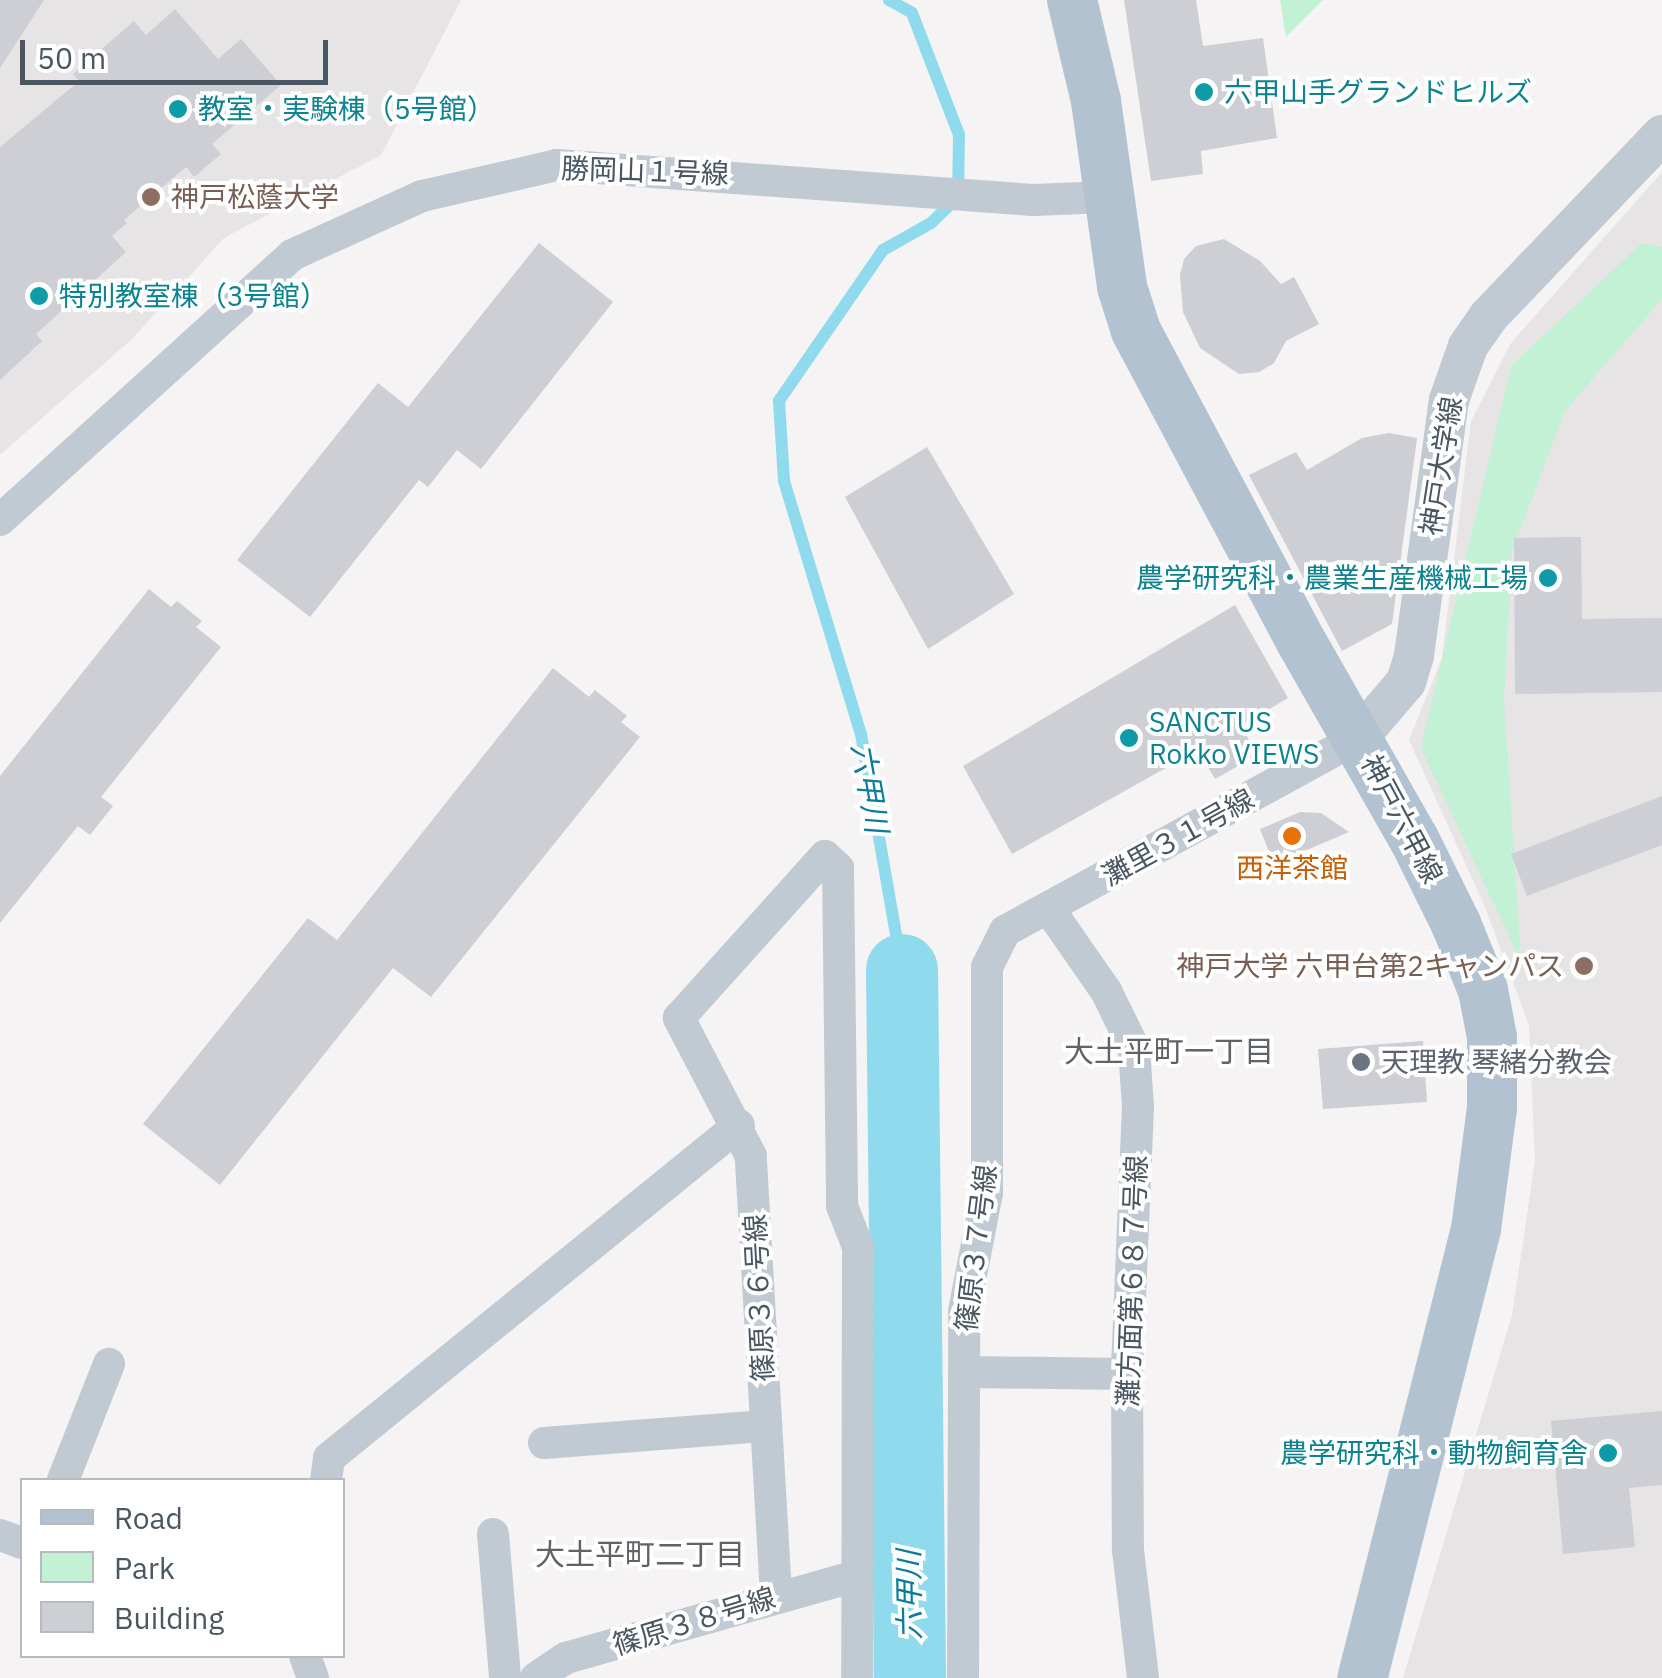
<!DOCTYPE html>
<html>
<head>
<meta charset="utf-8">
<style>
  body { margin:0 }
  #map { position:relative; width:1662px; height:1678px; overflow:hidden; background:#f5f3f3; font-family:"IBM Plex Sans","Noto Sans JP",sans-serif }
  div>[style] { position:absolute }
  .education>* { inset:0; background:#e6e4e5 }
  .green>* { inset:0; background:#c3f1d5 }
  .stream>* { height:12px; margin:-6px; padding:0 6px; transform-origin:6px; border-radius:6px; background:#90daee }
  .river>* { height:72px; margin:-36px; padding:0 36px; transform-origin:36px; border-radius:36px; background:#90daee }
  .building>* { inset:0; background:#cdcfd5 }
  .minor>* { height:32px; margin:-16px; padding:0 16px; transform-origin:16px; border-radius:16px; background:#c1cad2 }
  .tertiary>* { height:40px; margin:-20px; padding:0 20px; transform-origin:20px; border-radius:20px; background:#c1cad2 }
  .primary>* { height:50px; margin:-25px; padding:0 25px; transform-origin:25px; border-radius:25px; background:#b3c2d1 }
  .dots>* { width:28px; height:28px; translate:-50% -50%; box-sizing:border-box; border:5px solid #fff; border-radius:50% }
  span { translate:-50% -50%; white-space:nowrap; text-align:center; line-height:1.15; -webkit-text-stroke:8px #fff; paint-order:stroke }
  .culture-label { font-size:28px; color:#0d838f }
  .left { translate:0 -50%; text-align:left }
  .right { translate:-100% -50%; text-align:right }
  .street-label { font-size:28px; color:#4a5661 }
  .education-label { font-size:28px; color:#785e54 }
  .food-label { font-size:28px; color:#c56008 }
  .worship-label { font-size:28px; color:#5b616d }
  .water-label { font-size:30px; color:#0c7c9b; font-style:italic }
  .neighbourhood-label { font-size:30px; color:#5f6368 }
  .legend { position:absolute; left:20px; top:1478px; width:325px; height:180px; box-sizing:border-box; background:#fff; border:2px solid #b7bbc0; margin:0; padding:12px 18px; list-style:none; font-size:30px; color:#4a5661 }
  .legend li { display:flex; align-items:center; gap:20px; height:50px }
  .legend b { width:50px; border:2px solid #b7bbc0 }
  .scale { position:absolute; left:20px; top:40px; width:308px; height:45px; box-sizing:border-box; border:5px solid #4a5661; border-top:0; padding-left:12px; font-size:30px; line-height:35px; white-space:nowrap; color:#4a5661; -webkit-text-stroke:8px #fff; paint-order:stroke }
</style>
</head>
<body>
<div id="map">
  <div class="education">
    <i style="clip-path:polygon(0 0,461px 0,381px 155px,224px 238px,132px 339px,0 455px)"></i>
    <i style="clip-path:polygon(1662px 172px,1662px 1678px,1403px 1678px,1512px 1315px,1535px 1161px,1529px 1025px,1485px 907px,1409px 740px,1442px 658px,1471px 421px,1511px 343px)"></i>
  </div>
  <div class="green">
    <i style="clip-path:polygon(1280px 0,1323px 0,1286px 37px)"></i>
    <i style="clip-path:polygon(1642px 243px,1662px 247px,1662px 299px,1565px 411px,1512px 551px,1504px 700px,1521px 962px,1421px 748px,1511px 366px)"></i>
  </div>
  <div class="stream">
    <i style="left:889px;top:0;width:26px;rotate:29deg"></i>
    <i style="left:912px;top:13px;width:131px;rotate:68.9deg"></i>
    <i style="left:959px;top:135px;width:62px;rotate:90.9deg"></i>
    <i style="left:958px;top:197px;width:37px;rotate:136deg"></i>
    <i style="left:931px;top:223px;width:55px;rotate:150.6deg"></i>
    <i style="left:883px;top:250px;width:183px;rotate:124.6deg"></i>
    <i style="left:779px;top:401px;width:80px;rotate:86.4deg"></i>
    <i style="left:784px;top:481px;width:264px;rotate:73.1deg"></i>
    <i style="left:861px;top:734px;width:240px;rotate:80.1deg"></i>
  </div>
  <div class="river">
    <i style="left:902px;top:970px;width:708px;rotate:89.35deg"></i>
  </div>
  <div class="building">
    <i style="clip-path:polygon(0 0,44px 0,0 68px)"></i>
    <i style="clip-path:polygon(1124px 0,1196px 0,1203px 46px,1263px 38px,1277px 138px,1201px 151px,1203px 174px,1151px 181px)"></i>
    <i style="clip-path:polygon(175px 9px,218px 59px,241px 39px,281px 85px,212px 144px,221px 154px,194px 177px,186px 167px,124px 220px,127px 223px,112px 236px,126px 252px,36px 334px,42px 341px,0 380px,0 147px,79px 81px,73px 74px,134px 21px,146px 35px)"></i>
    <i style="clip-path:polygon(1224px 239px,1260px 261px,1281px 284px,1294px 277px,1319px 324px,1286px 341px,1274px 363px,1259px 372px,1239px 374px,1200px 348px,1183px 312px,1180px 275px,1184px 259px,1196px 246px)"></i>
    <i style="clip-path:polygon(539px 243px,613px 302px,481px 469px,457px 450px,428px 487px,419px 480px,310px 617px,237px 560px,378px 383px,408px 407px)"></i>
    <i style="clip-path:polygon(1389px 433px,1417px 438px,1392px 624px,1342px 651px,1249px 475px,1296px 452px,1307px 470px,1362px 438px)"></i>
    <i style="clip-path:polygon(927px 447px,1014px 594px,928px 649px,845px 497px)"></i>
    <i style="clip-path:polygon(1581px 537px,1582px 619px,1662px 618px,1662px 692px,1515px 694px,1514px 538px)"></i>
    <i style="clip-path:polygon(149px 589px,171px 607px,177px 601px,202px 621px,196px 627px,221px 647px,101px 797px,113px 806px,90px 835px,78px 826px,0 923px,0 776px)"></i>
    <i style="clip-path:polygon(1235px 605px,1288px 698px,1241px 726px,1258px 755px,1215px 779px,1198px 750px,1012px 854px,963px 766px)"></i>
    <i style="clip-path:polygon(553px 668px,589px 697px,595px 690px,627px 716px,621px 722px,640px 737px,431px 997px,393px 968px,220px 1185px,143px 1124px,308px 918px,337px 940px)"></i>
    <i style="clip-path:polygon(1662px 796px,1662px 845px,1527px 896px,1511px 854px)"></i>
    <i style="clip-path:polygon(1300px 812px,1321px 813px,1349px 832px,1274px 864px,1260px 829px)"></i>
    <i style="clip-path:polygon(1423px 1041px,1427px 1102px,1323px 1109px,1318px 1049px)"></i>
    <i style="clip-path:polygon(1662px 1411px,1662px 1485px,1629px 1488px,1635px 1547px,1563px 1554px,1551px 1421px)"></i>
  </div>
  <div class="minor">
    <i style="left:0;top:520px;width:394px;rotate:-42.2deg"></i>
    <i style="left:292px;top:255px;width:143px;rotate:-24.4deg"></i>
    <i style="left:422px;top:196px;width:139px;rotate:-12.9deg"></i>
    <i style="left:557px;top:165px;width:477px;rotate:4.2deg"></i>
    <i style="left:1033px;top:200px;width:75px;rotate:-2.3deg"></i>
    <i style="left:1049px;top:909px;width:100px;rotate:55.2deg"></i>
    <i style="left:1106px;top:991px;width:64px;rotate:63.8deg"></i>
    <i style="left:1134px;top:1048px;width:58px;rotate:86.1deg"></i>
    <i style="left:1138px;top:1106px;width:268px;rotate:92.4deg"></i>
    <i style="left:1127px;top:1374px;width:176px;rotate:89.7deg"></i>
    <i style="left:1128px;top:1550px;width:129px;rotate:83.3deg"></i>
    <i style="left:965px;top:1372px;width:162px;rotate:0.7deg"></i>
    <i style="left:544px;top:1443px;width:223px;rotate:-4.4deg"></i>
    <i style="left:63px;top:1480px;width:125px;rotate:-68.4deg"></i>
    <i style="left:326px;top:1480px;width:22px;rotate:-82deg"></i>
    <i style="left:329px;top:1458px;width:528px;rotate:-39.08deg"></i>
    <i style="left:493px;top:1534px;width:144px;rotate:85.2deg"></i>
    <i style="left:0;top:1535px;width:23px;rotate:20deg"></i>
    <i style="left:776px;top:1595px;width:440px;rotate:-93.3deg"></i>
    <i style="left:751px;top:1156px;width:156px;rotate:-117.6deg"></i>
    <i style="left:679px;top:1018px;width:218px;rotate:-48deg"></i>
    <i style="left:825px;top:856px;width:18px;rotate:43deg"></i>
    <i style="left:838px;top:868px;width:338px;rotate:89.3deg"></i>
    <i style="left:842px;top:1206px;width:44px;rotate:68.7deg"></i>
    <i style="left:858px;top:1247px;width:431px;rotate:90.1deg"></i>
    <i style="left:305px;top:1656px;width:23px;rotate:70deg"></i>
    <i style="left:536px;top:1678px;width:36px;rotate:-34deg"></i>
    <i style="left:566px;top:1658px;width:301px;rotate:-15.8deg"></i>
    <i style="left:963px;top:1678px;width:367px;rotate:-89.8deg"></i>
    <i style="left:964px;top:1311px;width:120px;rotate:-79deg"></i>
    <i style="left:987px;top:1193px;width:226px;rotate:-90deg"></i>
    <i style="left:987px;top:967px;width:40px;rotate:-63.4deg"></i>
    <i style="left:1005px;top:931px;width:404px;rotate:-28.7deg"></i>
  </div>
  <div class="tertiary">
    <i style="left:1359px;top:737px;width:72px;rotate:-49.5deg"></i>
    <i style="left:1406px;top:682px;width:28px;rotate:-73deg"></i>
    <i style="left:1414px;top:655px;width:257px;rotate:-82.2deg"></i>
    <i style="left:1449px;top:400px;width:57px;rotate:-70.6deg"></i>
    <i style="left:1468px;top:346px;width:35px;rotate:-55deg"></i>
    <i style="left:1488px;top:317px;width:252px;rotate:-46.3deg"></i>
  </div>
  <div class="primary">
    <i style="left:1072px;top:0;width:104px;rotate:76.6deg"></i>
    <i style="left:1096px;top:101px;width:188px;rotate:82deg"></i>
    <i style="left:1122px;top:287px;width:46px;rotate:72.3deg"></i>
    <i style="left:1136px;top:331px;width:353px;rotate:62deg"></i>
    <i style="left:1302px;top:643px;width:226px;rotate:60.3deg"></i>
    <i style="left:1414px;top:839px;width:95px;rotate:63.7deg"></i>
    <i style="left:1456px;top:924px;width:71px;rotate:67.8deg"></i>
    <i style="left:1483px;top:990px;width:48px;rotate:79.2deg"></i>
    <i style="left:1492px;top:1037px;width:71px;rotate:90deg"></i>
    <i style="left:1492px;top:1108px;width:122px;rotate:97.5deg"></i>
    <i style="left:1476px;top:1229px;width:463px;rotate:104.2deg"></i>
  </div>
  <div class="dots">
    <i style="left:1204px;top:92px;background:#0f9aa8"></i>
    <i style="left:178px;top:109px;background:#0f9aa8"></i>
    <i style="left:151px;top:197px;background:#8d6e63"></i>
    <i style="left:39px;top:296px;background:#0f9aa8"></i>
    <i style="left:1548px;top:578px;background:#0f9aa8"></i>
    <i style="left:1129px;top:738px;background:#0f9aa8"></i>
    <i style="left:1292px;top:836px;background:#e8710a"></i>
    <i style="left:1584px;top:966px;background:#8d6e63"></i>
    <i style="left:1361px;top:1062px;background:#6b7280"></i>
    <i style="left:1608px;top:1453px;background:#0f9aa8"></i>
  </div>
  <div class="culture-label">
    <span class="left" style="left:1224px;top:92px">六甲山手グランドヒルズ</span>
    <span class="left" style="left:198px;top:109px">教室・実験棟（5号館）</span>
    <span class="left" style="left:59px;top:296px">特別教室棟（3号館）</span>
    <span class="right" style="left:1528px;top:578px">農学研究科・農業生産機械工場</span>
    <span class="left" style="left:1149px;top:738px">SANCTUS<br>Rokko VIEWS</span>
    <span class="right" style="left:1588px;top:1453px">農学研究科・動物飼育舎</span>
  </div>
  <div class="street-label">
    <span style="left:645px;top:171px;rotate:2deg">勝岡山１号線</span>
    <span style="left:1441px;top:466px;rotate:-81deg">神戸大学線</span>
    <span style="left:1402px;top:819px;rotate:62deg">神戸六甲線</span>
    <span style="left:1178px;top:837px;rotate:-29deg">灘里３１号線</span>
    <span style="left:976px;top:1248px;rotate:-83deg">篠原３７号線</span>
    <span style="left:1132px;top:1281px;rotate:-88deg">灘方面第６８７号線</span>
    <span style="left:759px;top:1298px;rotate:-93deg">篠原３６号線</span>
    <span style="left:694px;top:1621px;rotate:-17deg">篠原３８号線</span>
  </div>
  <div class="education-label">
    <span class="left" style="left:171px;top:197px">神戸松蔭大学</span>
    <span class="right" style="left:1564px;top:966px">神戸大学 六甲台第2キャンパス</span>
  </div>
  <div class="food-label">
    <span style="left:1292px;top:868px">西洋茶館</span>
  </div>
  <div class="worship-label">
    <span class="left" style="left:1381px;top:1062px">天理教 琴緒分教会</span>
  </div>
  <div class="water-label">
    <span style="left:870px;top:788px;rotate:80deg">六甲川</span>
    <span style="left:909px;top:1595px;rotate:-91deg">六甲川</span>
  </div>
  <div class="neighbourhood-label">
    <span style="left:1169px;top:1051px">大土平町一丁目</span>
    <span style="left:640px;top:1554px">大土平町二丁目</span>
  </div>
  <ul class="legend">
  <li><b style="height:12px;background:#b3c2d1"></b>Road</li>
  <li><b style="height:28px;background:#c3f1d5"></b>Park</li>
  <li><b style="height:28px;background:#cdcfd5"></b>Building</li>
  </ul>
  <div class="scale">50 m</div>
</div>
</body>
</html>
